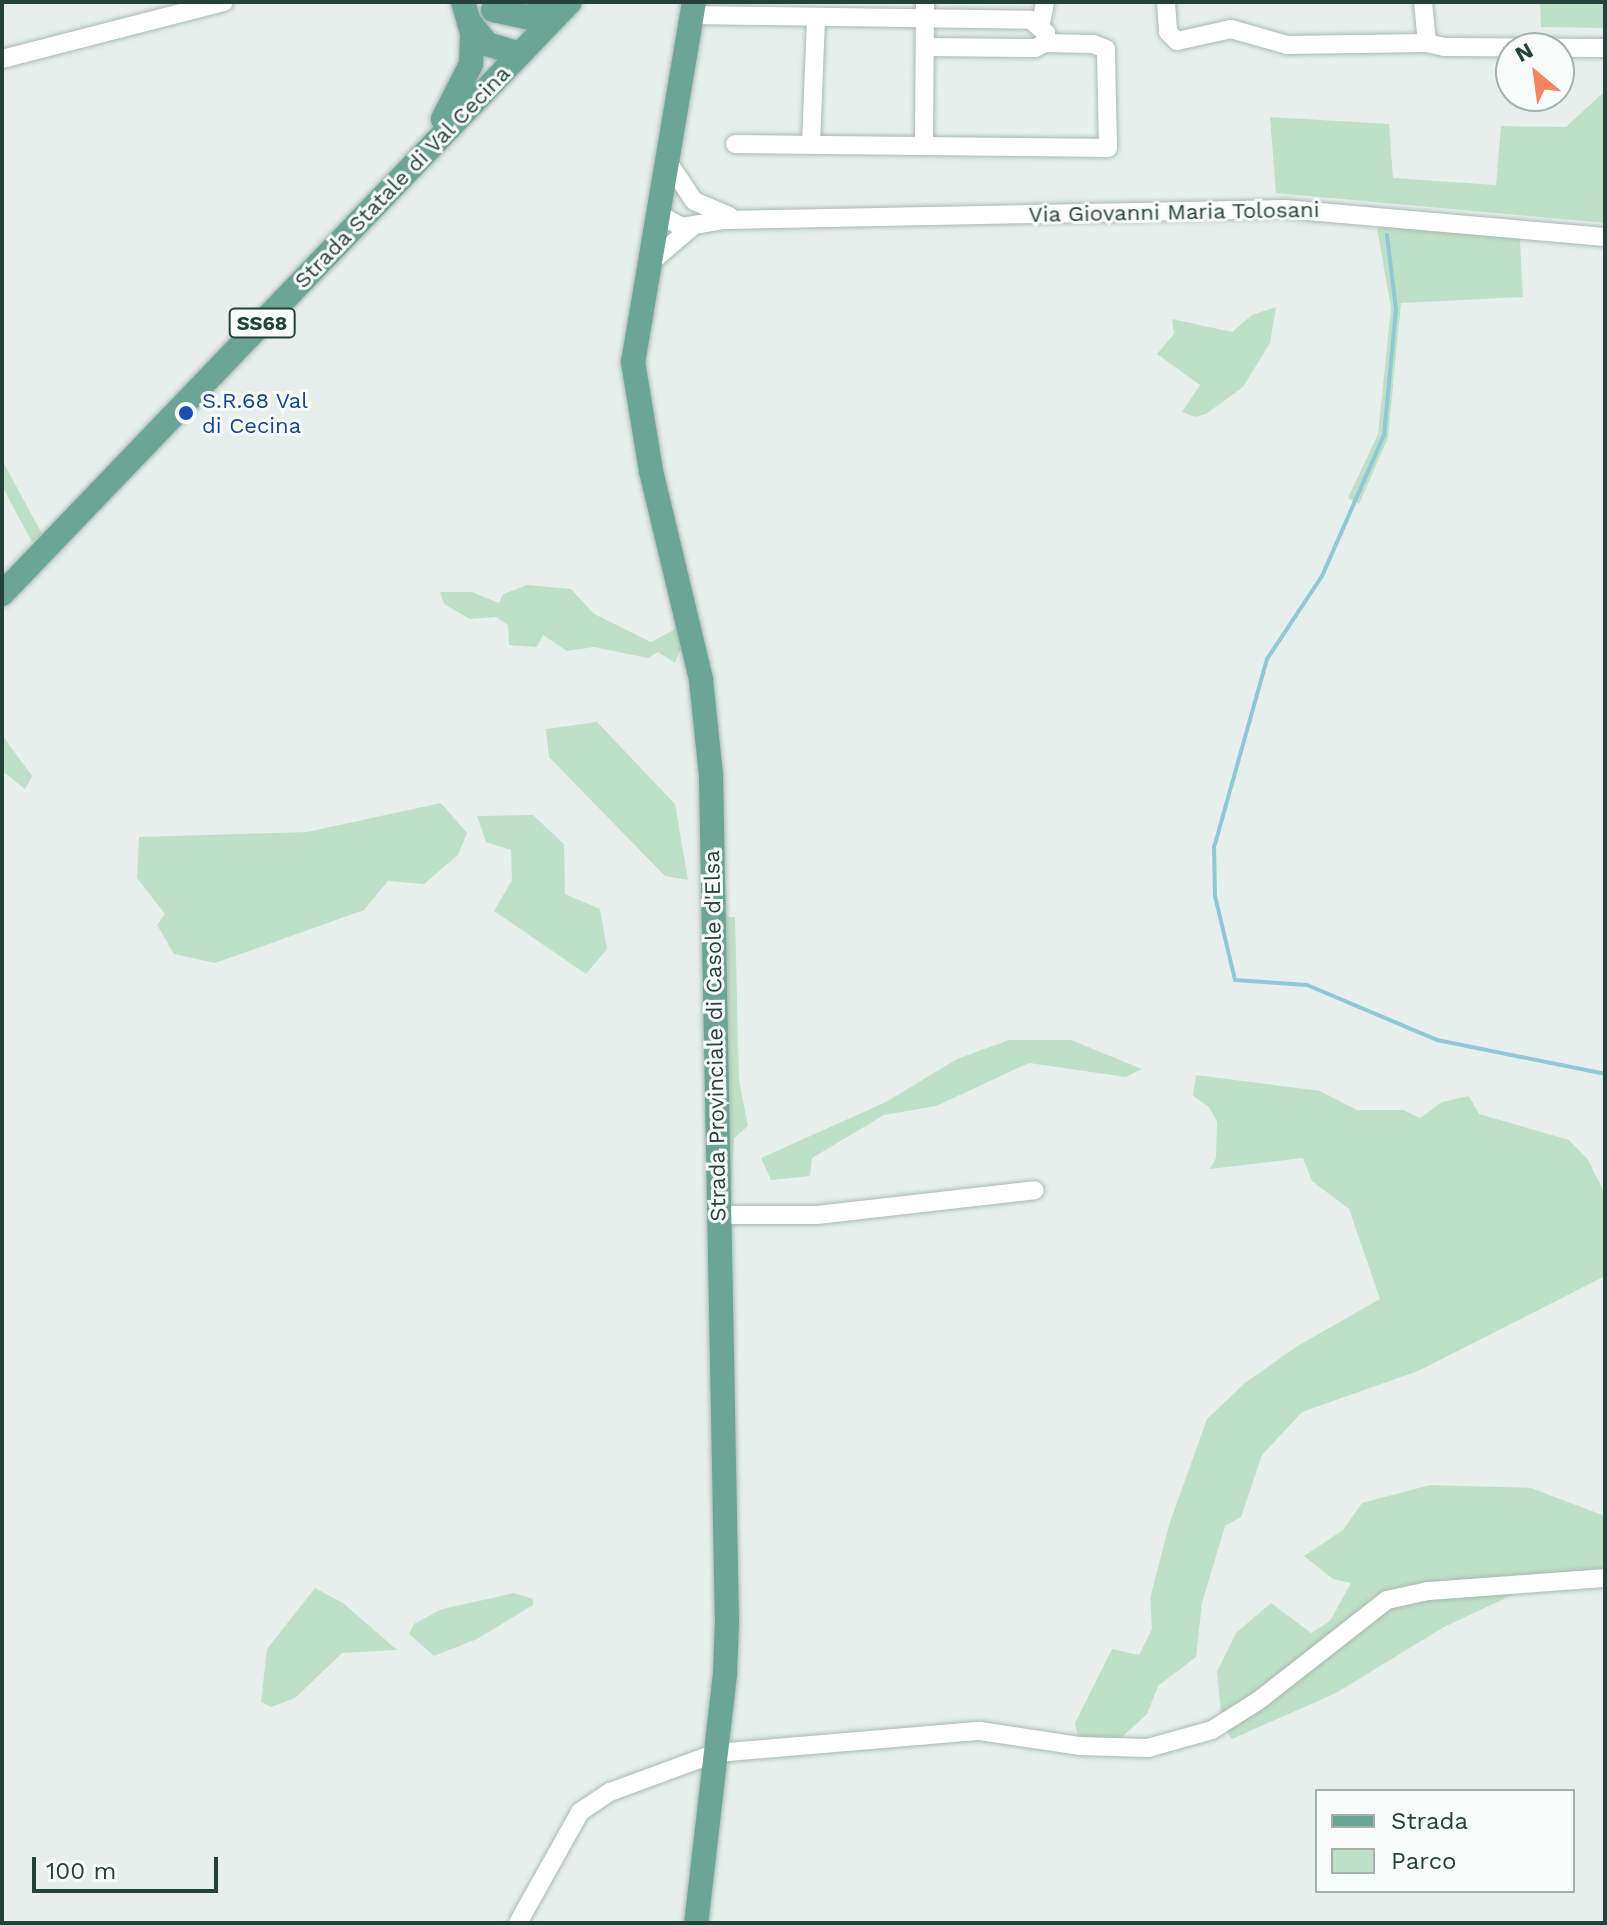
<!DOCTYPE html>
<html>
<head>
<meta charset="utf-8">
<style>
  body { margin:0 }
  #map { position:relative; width:1607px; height:1925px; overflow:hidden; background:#e6efeb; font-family:"Work Sans",sans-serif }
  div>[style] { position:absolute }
  .green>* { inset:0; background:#bfe0c8 }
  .stream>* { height:4px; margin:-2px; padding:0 2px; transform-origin:2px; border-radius:2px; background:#8ec9d4 }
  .roads { filter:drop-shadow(0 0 2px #a8b8b2) drop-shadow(0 0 2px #a8b8b2) }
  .minor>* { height:18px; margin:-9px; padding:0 9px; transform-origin:9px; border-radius:9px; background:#fff }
  .major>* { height:24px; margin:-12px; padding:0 12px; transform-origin:12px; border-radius:12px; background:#6aa596 }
  .dots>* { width:22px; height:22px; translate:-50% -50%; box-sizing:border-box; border:4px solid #f7fbf9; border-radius:50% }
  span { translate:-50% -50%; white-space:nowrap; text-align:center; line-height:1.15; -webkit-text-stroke:6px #f7fbf9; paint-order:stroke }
  .shield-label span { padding:2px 6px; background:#f7fbf9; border:2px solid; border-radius:6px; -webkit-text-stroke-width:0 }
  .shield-label { font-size:20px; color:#24423a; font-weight:700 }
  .street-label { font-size:22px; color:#24423a }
  .transit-label { font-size:22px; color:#164399 }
  .left { translate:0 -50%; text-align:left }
  .frame { position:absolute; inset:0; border:4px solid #24423a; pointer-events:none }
  .legend { position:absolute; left:1315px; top:1789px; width:260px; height:104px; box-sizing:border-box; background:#f7fbf9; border:2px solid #a3b1ad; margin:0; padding:10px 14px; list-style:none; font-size:24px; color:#24423a }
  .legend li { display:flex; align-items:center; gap:16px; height:40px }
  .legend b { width:40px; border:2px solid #a3b1ad }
  .north { position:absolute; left:1495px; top:32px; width:80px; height:80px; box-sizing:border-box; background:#f7fbf9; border:2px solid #a3b1ad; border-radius:50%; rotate:331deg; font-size:22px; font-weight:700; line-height:32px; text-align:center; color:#24423a }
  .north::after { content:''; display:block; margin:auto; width:28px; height:36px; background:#f4845f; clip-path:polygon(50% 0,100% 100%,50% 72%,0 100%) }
  .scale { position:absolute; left:32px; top:1857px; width:186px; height:36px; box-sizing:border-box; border:4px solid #24423a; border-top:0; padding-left:10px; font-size:24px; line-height:28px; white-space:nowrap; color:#24423a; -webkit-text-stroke:6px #f7fbf9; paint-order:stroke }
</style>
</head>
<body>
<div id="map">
  <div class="green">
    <i style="clip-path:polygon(1540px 2px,1605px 2px,1605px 28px,1541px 27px)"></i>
    <i style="clip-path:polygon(1605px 91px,1605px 223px,1276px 193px,1270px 117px,1389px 124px,1393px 178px,1496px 185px,1501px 126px,1566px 127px)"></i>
    <i style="clip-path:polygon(1391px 226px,1520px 239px,1523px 297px,1401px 303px,1388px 438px,1359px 504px,1348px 498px,1378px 434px,1391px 308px,1377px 228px)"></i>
    <i style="clip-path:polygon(1276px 307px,1270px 343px,1243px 387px,1206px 414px,1195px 417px,1182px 412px,1200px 385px,1157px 354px,1174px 334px,1172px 319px,1232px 332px,1252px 315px)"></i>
    <i style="clip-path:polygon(2px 460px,42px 534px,32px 542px,2px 486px)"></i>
    <i style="clip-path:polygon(527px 585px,571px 589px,594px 614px,651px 642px,677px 628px,682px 645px,675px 663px,658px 652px,648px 658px,594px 647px,567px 651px,543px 635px,537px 647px,509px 645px,508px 625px,496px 617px,470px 619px,444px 604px,440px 592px,472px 592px,499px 603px,503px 594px)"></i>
    <i style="clip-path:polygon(597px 722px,675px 804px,688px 880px,665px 876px,549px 757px,546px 729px)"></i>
    <i style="clip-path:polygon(2px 735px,32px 776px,25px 789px,2px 771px)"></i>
    <i style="clip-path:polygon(441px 803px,467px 833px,458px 855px,424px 884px,388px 881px,364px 910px,215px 963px,174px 954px,157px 925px,165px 914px,137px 878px,139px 837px,307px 832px)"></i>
    <i style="clip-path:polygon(533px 815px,564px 844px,565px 894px,600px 909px,607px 949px,586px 974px,494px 911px,512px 880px,511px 850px,486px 842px,477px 816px)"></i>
    <i style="clip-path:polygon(719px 917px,735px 917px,739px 1080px,748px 1126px,734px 1138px,731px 1187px,723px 1186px)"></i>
    <i style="clip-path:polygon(1009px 1040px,1071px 1040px,1142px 1069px,1126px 1077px,1029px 1063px,936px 1106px,884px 1115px,812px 1158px,810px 1176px,771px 1180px,761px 1158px,886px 1102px,957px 1059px)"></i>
    <i style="clip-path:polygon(1196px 1075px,1320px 1091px,1357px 1110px,1403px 1110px,1420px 1118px,1442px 1102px,1469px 1096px,1479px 1114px,1569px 1140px,1588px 1160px,1605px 1194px,1605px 1276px,1418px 1371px,1302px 1412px,1262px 1455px,1241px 1517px,1225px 1526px,1202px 1603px,1196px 1657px,1158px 1686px,1147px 1714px,1110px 1748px,1079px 1746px,1075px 1723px,1112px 1649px,1139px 1655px,1152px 1629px,1150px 1598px,1169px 1525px,1207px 1419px,1245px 1383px,1296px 1347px,1380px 1299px,1349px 1209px,1312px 1181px,1303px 1158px,1210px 1169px,1216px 1158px,1217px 1122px,1209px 1107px,1193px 1096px)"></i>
    <i style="clip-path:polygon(1430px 1485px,1531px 1488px,1605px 1516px,1605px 1578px,1540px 1582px,1444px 1627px,1336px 1693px,1232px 1739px,1222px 1724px,1217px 1672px,1236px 1633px,1271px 1603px,1311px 1633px,1330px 1621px,1351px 1583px,1333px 1579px,1304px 1556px,1343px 1530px,1362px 1503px)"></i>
    <i style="clip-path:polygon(315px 1588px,343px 1603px,397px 1650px,342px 1653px,295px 1698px,271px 1707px,261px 1702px,267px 1649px)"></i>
    <i style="clip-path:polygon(514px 1593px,533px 1599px,533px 1605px,477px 1639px,434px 1656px,409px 1634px,414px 1624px,442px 1609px)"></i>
  </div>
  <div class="stream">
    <i style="left:1387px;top:235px;width:75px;rotate:83.1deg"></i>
    <i style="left:1396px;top:309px;width:127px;rotate:95.4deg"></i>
    <i style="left:1384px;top:435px;width:154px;rotate:113.7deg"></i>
    <i style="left:1322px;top:576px;width:100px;rotate:123.5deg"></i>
    <i style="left:1267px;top:659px;width:195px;rotate:105.7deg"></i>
    <i style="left:1214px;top:847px;width:49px;rotate:88.8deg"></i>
    <i style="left:1215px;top:896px;width:86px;rotate:76.6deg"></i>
    <i style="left:1235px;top:980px;width:72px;rotate:4deg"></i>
    <i style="left:1307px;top:985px;width:141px;rotate:22.9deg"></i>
    <i style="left:1437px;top:1040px;width:171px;rotate:11.4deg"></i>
  </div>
  <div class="roads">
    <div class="minor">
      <i style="left:1166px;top:2px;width:30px;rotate:86deg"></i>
      <i style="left:1168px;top:32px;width:13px;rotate:45deg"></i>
      <i style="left:1177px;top:41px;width:55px;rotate:-12.5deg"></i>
      <i style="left:1231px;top:29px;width:58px;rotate:15.9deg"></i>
      <i style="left:1287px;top:45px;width:140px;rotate:-0.8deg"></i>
      <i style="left:1423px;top:2px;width:41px;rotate:84.4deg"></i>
      <i style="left:691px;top:15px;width:340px;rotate:0.8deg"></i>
      <i style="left:1031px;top:20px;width:20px;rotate:41deg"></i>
      <i style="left:1046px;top:33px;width:10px;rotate:96deg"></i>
      <i style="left:1045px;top:43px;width:11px;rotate:153deg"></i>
      <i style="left:1035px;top:48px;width:110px;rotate:-179.5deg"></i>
      <i style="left:1041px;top:23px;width:21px;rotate:-79deg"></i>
      <i style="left:1427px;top:43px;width:17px;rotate:13deg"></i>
      <i style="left:1444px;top:47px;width:161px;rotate:0.4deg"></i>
      <i style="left:2px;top:59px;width:229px;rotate:-14.4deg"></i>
      <i style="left:735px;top:144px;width:373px;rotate:0.6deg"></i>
      <i style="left:1108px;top:148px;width:99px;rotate:-91.2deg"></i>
      <i style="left:1106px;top:49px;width:14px;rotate:-159deg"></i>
      <i style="left:1093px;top:44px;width:48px;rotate:-178.8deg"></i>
      <i style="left:811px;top:144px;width:127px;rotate:-87.7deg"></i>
      <i style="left:924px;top:146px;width:144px;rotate:-89.6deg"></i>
      <i style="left:666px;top:159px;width:50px;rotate:56.3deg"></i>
      <i style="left:694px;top:201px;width:38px;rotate:23deg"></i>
      <i style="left:656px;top:213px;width:30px;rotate:28deg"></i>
      <i style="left:682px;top:227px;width:43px;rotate:-9.5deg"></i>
      <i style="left:724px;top:220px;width:561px;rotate:-1.12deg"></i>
      <i style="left:1285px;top:209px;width:321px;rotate:5deg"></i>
      <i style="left:650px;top:263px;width:57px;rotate:-40.7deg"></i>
      <i style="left:718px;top:1215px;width:99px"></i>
      <i style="left:817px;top:1215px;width:219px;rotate:-6.5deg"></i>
      <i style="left:518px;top:1923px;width:127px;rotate:-60.8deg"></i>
      <i style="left:580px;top:1812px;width:36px;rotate:-34deg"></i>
      <i style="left:610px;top:1792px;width:113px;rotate:-20.2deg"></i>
      <i style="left:716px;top:1753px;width:265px;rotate:-4.8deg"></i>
      <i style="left:980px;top:1731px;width:100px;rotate:8.6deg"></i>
      <i style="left:1079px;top:1746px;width:69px;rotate:1.7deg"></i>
      <i style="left:1148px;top:1748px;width:66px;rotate:-15.7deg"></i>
      <i style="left:1212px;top:1730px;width:54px;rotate:-32.2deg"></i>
      <i style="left:1258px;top:1701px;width:164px;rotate:-38.1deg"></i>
      <i style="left:1387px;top:1600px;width:42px;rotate:-12.4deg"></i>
      <i style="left:1428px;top:1591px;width:177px;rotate:-4.2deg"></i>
    </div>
    <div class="major">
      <i style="left:694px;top:2px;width:365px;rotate:99.6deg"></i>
      <i style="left:633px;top:362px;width:110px;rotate:80.6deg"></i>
      <i style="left:651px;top:471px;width:215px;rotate:76.5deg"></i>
      <i style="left:701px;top:680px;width:96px;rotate:84deg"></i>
      <i style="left:711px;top:775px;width:847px;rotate:88.92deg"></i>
      <i style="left:727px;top:1622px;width:52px;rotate:92.2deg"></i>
      <i style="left:725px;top:1674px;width:251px;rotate:96.6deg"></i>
      <i style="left:493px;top:10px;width:35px;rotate:12deg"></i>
      <i style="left:527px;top:17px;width:35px;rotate:-18deg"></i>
      <i style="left:471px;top:24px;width:26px;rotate:51deg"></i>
      <i style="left:487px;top:44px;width:34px;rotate:17deg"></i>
      <i style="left:443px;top:119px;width:62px;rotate:-63deg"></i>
      <i style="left:471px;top:64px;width:31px;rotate:-88deg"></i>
      <i style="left:472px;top:33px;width:32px;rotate:-106deg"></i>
      <i style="left:2px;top:594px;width:820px;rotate:-46.19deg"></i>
    </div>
  </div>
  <div class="dots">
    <i style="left:186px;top:413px;background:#1a4fb4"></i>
  </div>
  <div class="shield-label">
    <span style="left:262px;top:323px">SS68</span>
  </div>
  <div class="street-label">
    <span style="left:402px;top:177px;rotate:-46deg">Strada Statale di Val Cecina</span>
    <span style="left:1174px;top:212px;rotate:-1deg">Via Giovanni Maria Tolosani</span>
    <span style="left:715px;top:1036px;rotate:-91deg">Strada Provinciale di Casole d'Elsa</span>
  </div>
  <div class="transit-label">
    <span class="left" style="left:202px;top:413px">S.R.68 Val<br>di Cecina</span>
  </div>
  <div class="frame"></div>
  <ul class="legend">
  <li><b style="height:10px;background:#6aa596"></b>Strada</li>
  <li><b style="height:22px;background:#bfe0c8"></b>Parco</li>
  </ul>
  <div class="north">N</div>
  <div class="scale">100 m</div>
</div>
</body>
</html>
